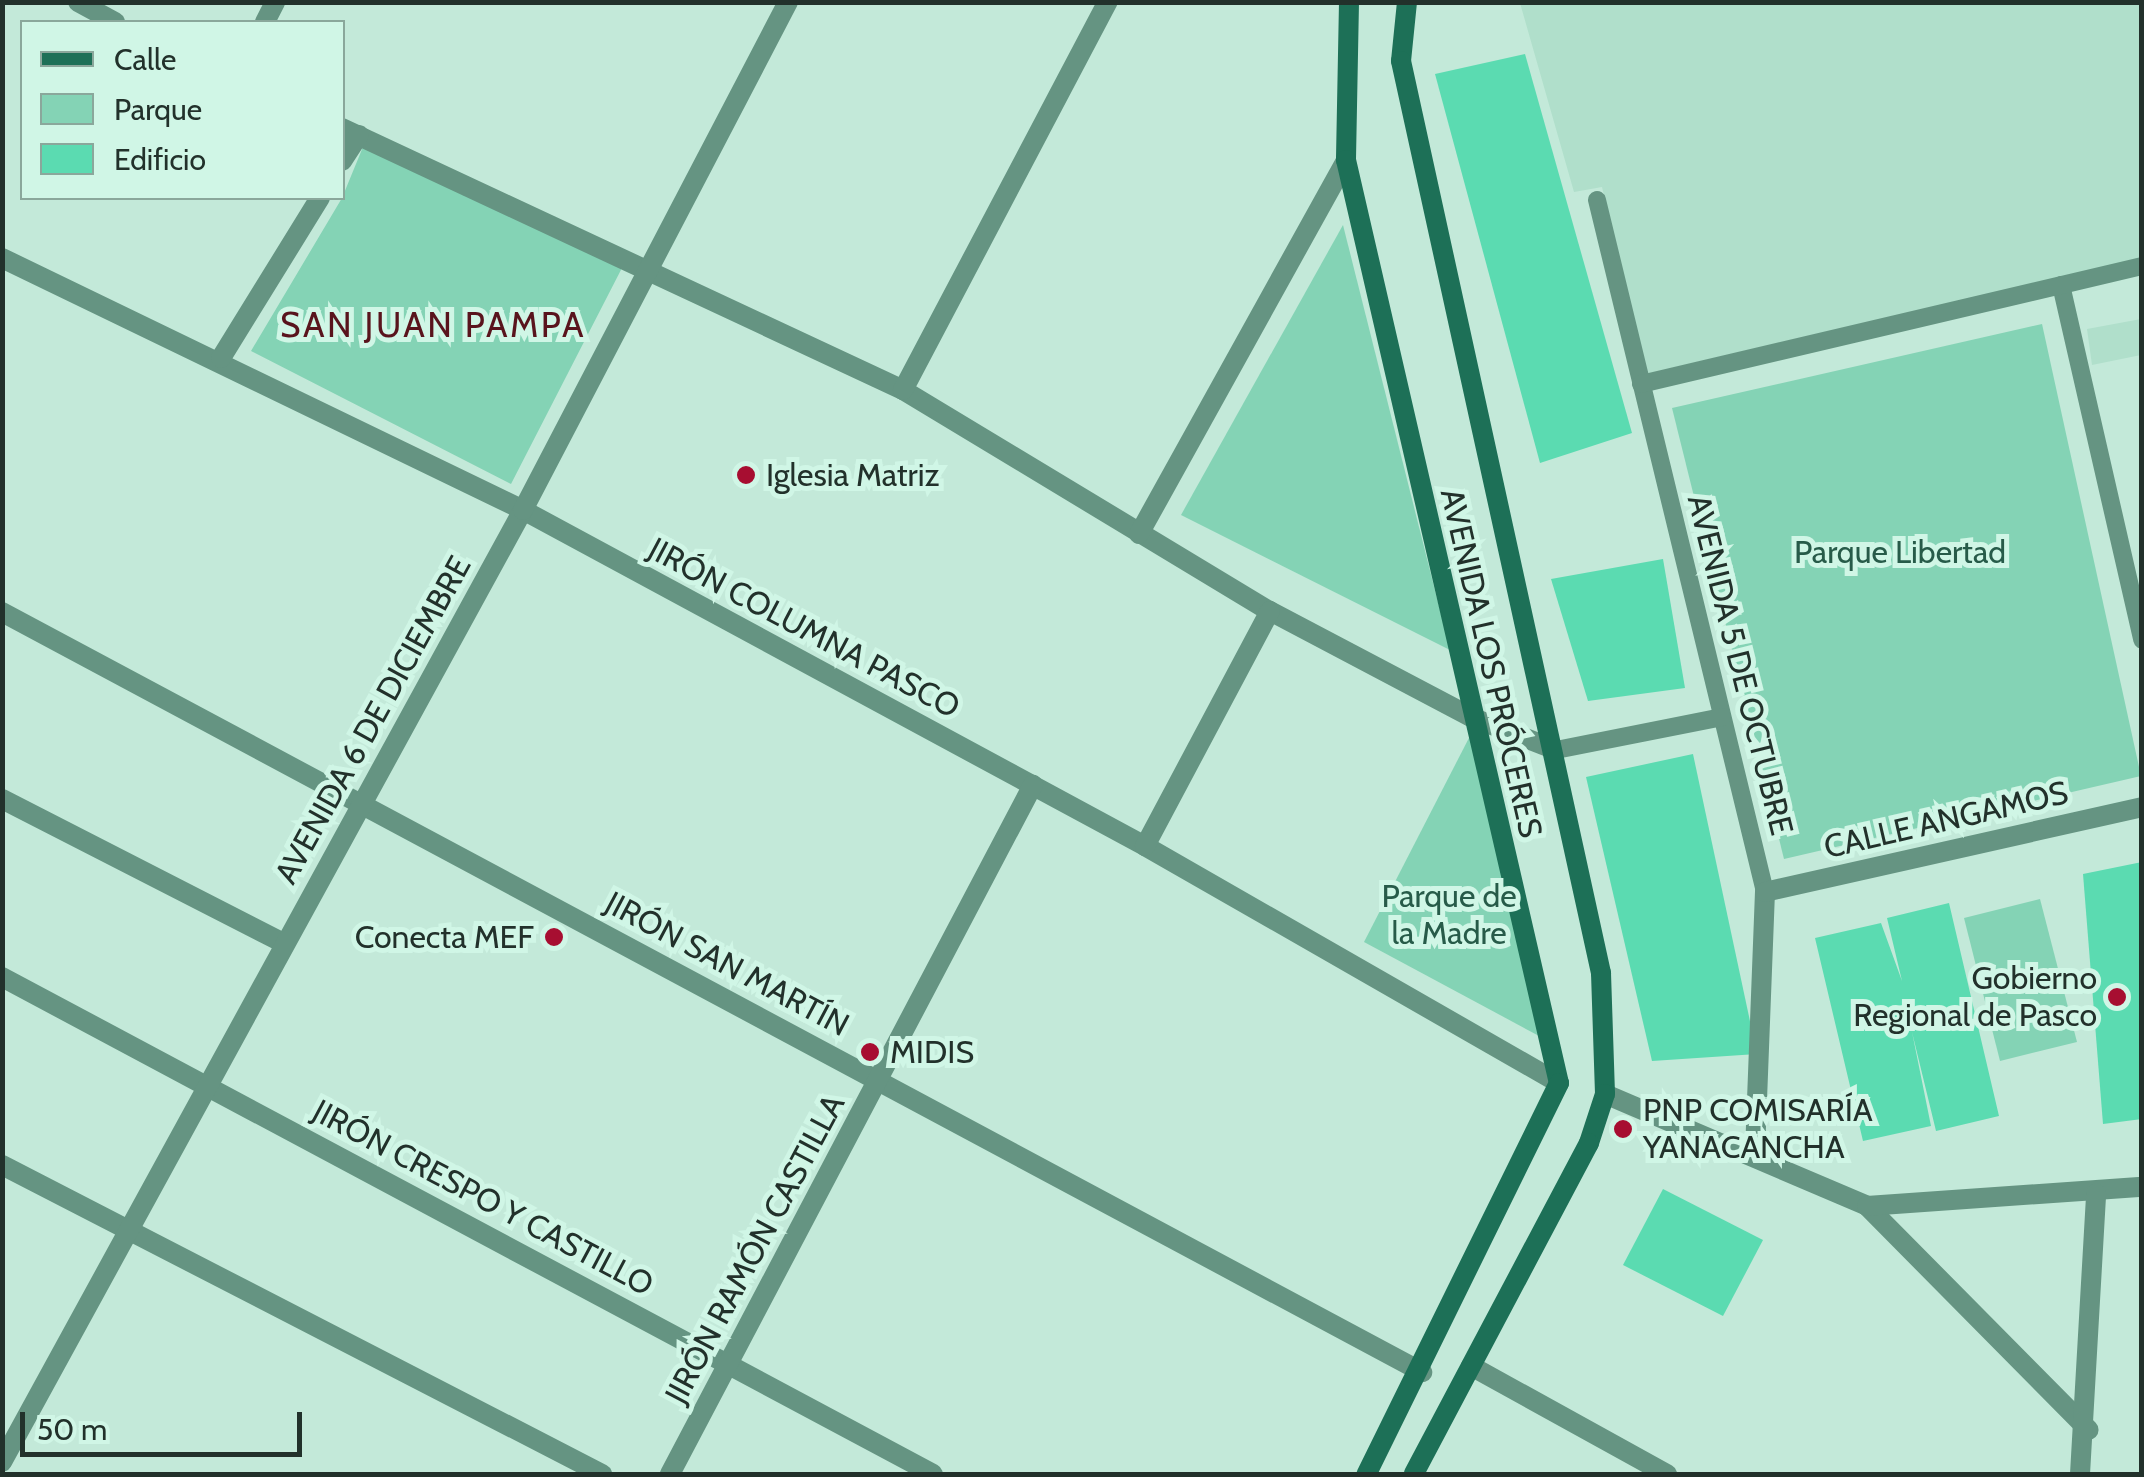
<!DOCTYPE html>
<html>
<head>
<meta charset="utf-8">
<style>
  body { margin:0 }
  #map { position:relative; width:2144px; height:1477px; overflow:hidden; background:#c3e9d9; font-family:Cabin,sans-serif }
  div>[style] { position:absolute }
  .built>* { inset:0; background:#b0dfcb }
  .green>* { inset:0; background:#84d3b5 }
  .building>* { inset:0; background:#5bdbb1 }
  .lane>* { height:18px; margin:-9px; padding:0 9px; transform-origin:9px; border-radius:9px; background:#659482 }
  .street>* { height:20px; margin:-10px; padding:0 10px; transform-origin:10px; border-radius:10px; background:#659482 }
  .secondary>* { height:20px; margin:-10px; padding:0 10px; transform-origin:10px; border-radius:10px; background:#1d7057 }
  .dots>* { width:28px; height:28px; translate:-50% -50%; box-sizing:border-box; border:5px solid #d0f6e6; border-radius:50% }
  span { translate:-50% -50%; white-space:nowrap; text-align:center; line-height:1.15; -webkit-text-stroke:10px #d0f6e6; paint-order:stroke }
  .poi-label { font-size:32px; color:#22312b }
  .left { translate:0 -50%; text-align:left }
  .right { translate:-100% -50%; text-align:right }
  .park-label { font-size:32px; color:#275b49 }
  .street-label { font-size:32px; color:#22312b }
  .neighbourhood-label { font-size:35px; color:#59141d; letter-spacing:2.5px }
  .frame { position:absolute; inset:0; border:5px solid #22312b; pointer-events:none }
  .legend { position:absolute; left:20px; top:20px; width:325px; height:180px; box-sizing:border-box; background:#d0f6e6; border:2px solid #8aa79b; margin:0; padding:12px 18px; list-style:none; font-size:30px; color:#22312b }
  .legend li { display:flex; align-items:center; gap:20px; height:50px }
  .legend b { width:50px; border:2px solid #8aa79b }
  .scale { position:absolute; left:20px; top:1412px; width:282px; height:45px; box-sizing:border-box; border:5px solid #22312b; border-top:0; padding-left:12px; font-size:30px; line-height:35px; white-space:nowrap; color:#22312b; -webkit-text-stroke:8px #d0f6e6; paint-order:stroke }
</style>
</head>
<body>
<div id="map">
  <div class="built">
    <i style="clip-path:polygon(1520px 3px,2141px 3px,2141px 258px,1646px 374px,1602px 187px,1574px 192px)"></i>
    <i style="clip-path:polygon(2141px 319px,2141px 355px,2092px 365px,2087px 329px)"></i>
  </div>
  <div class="green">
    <i style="clip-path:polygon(365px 142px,624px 264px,511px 484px,251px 351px,342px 198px)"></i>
    <i style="clip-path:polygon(1343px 225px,1450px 650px,1181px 515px)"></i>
    <i style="clip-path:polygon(2042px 324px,2141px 776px,1784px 859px,1672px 408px)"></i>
    <i style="clip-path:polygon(1471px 734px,1541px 1037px,1364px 942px)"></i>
    <i style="clip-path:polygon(2040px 899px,2077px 1042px,2000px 1061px,1964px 918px)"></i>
  </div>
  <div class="building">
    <i style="clip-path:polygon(1525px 54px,1632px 433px,1540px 463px,1435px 74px)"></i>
    <i style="clip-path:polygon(1663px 559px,1685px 688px,1588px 701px,1551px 579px)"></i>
    <i style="clip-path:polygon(1693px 754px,1757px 1054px,1652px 1061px,1586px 777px)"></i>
    <i style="clip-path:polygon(2142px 862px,2142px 1119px,2103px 1124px,2083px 874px)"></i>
    <i style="clip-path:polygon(1949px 903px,1999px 1116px,1936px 1131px,1912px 1032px,1931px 1126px,1863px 1141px,1815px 938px,1881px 923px,1902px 981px,1887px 918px)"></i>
    <i style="clip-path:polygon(1663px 1189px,1763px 1240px,1723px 1316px,1623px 1265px)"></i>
  </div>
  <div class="lane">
    <i style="left:1597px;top:200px;width:712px;rotate:76.35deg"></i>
    <i style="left:2061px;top:285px;width:364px;rotate:77.1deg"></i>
    <i style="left:1641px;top:384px;width:515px;rotate:-13.25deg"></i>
    <i style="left:1556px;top:750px;width:169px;rotate:-11.2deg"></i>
  </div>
  <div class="street">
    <i style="left:78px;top:2px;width:42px;rotate:28.4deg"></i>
    <i style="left:265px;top:22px;width:22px;rotate:-63deg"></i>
    <i style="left:342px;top:128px;width:619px;rotate:25.03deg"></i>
    <i style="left:903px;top:390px;width:428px;rotate:31.1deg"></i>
    <i style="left:1270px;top:611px;width:227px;rotate:27.8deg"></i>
    <i style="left:1471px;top:717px;width:91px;rotate:21.2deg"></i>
    <i style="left:342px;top:161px;width:31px;rotate:-57deg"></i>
    <i style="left:2px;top:258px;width:579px;rotate:25.81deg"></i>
    <i style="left:523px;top:510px;width:707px;rotate:28.38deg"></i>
    <i style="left:1145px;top:846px;width:477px;rotate:29.8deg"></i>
    <i style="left:221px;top:358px;width:188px;rotate:-58.3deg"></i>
    <i style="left:903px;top:390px;width:439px;rotate:-62.2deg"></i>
    <i style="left:1139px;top:534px;width:427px;rotate:-61deg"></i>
    <i style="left:2px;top:612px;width:1611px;rotate:28.16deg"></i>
    <i style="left:2px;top:799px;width:317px;rotate:27.1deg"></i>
    <i style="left:1145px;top:846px;width:266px;rotate:-62deg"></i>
    <i style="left:2px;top:977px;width:1055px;rotate:28.09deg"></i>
    <i style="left:1605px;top:1094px;width:285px;rotate:23.1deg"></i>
    <i style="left:1867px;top:1206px;width:315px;rotate:45.3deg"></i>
    <i style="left:1755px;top:1152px;width:260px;rotate:-87.8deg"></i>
    <i style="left:1765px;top:892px;width:386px;rotate:-12.7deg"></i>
    <i style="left:2px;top:1165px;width:675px;rotate:27.25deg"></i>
    <i style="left:1867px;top:1206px;width:276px;rotate:-4deg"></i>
    <i style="left:1471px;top:1366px;width:224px;rotate:28.9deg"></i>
    <i style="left:2px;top:1462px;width:1085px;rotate:-61.31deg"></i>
    <i style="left:523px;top:510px;width:573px;rotate:-62.45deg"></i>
    <i style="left:670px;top:1474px;width:779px;rotate:-62.22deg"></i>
    <i style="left:2080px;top:1474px;width:281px;rotate:-86.7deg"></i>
  </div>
  <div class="secondary">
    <i style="left:1349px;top:2px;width:158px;rotate:91.1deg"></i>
    <i style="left:1346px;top:160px;width:947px;rotate:77.01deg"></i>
    <i style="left:1559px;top:1083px;width:436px;rotate:116.2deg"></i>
    <i style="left:1407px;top:2px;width:59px;rotate:95.8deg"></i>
    <i style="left:1401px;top:61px;width:934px;rotate:77.63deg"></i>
    <i style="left:1601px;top:973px;width:121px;rotate:88.1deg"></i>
    <i style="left:1605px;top:1094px;width:52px;rotate:108.1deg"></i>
    <i style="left:1589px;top:1143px;width:374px;rotate:117.9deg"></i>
  </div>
  <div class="dots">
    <i style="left:746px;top:475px;background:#a70e31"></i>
    <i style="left:554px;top:937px;background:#a70e31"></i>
    <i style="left:2117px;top:997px;background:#a70e31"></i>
    <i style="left:870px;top:1052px;background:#a70e31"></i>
    <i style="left:1623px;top:1129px;background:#a70e31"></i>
  </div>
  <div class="poi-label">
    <span class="left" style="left:766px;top:475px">Iglesia Matriz</span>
    <span class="right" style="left:534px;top:937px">Conecta MEF</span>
    <span class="right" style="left:2097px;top:997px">Gobierno<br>Regional de Pasco</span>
    <span class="left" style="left:890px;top:1052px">MIDIS</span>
    <span class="left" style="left:1643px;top:1129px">PNP COMISARÍA<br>YANACANCHA</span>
  </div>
  <div class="park-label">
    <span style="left:1900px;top:552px">Parque Libertad</span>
    <span style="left:1449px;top:915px">Parque de<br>la Madre</span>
  </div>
  <div class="street-label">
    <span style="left:804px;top:628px;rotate:28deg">JIRÓN COLUMNA PASCO</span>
    <span style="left:1491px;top:663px;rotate:77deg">AVENIDA LOS PRÓCERES</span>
    <span style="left:1740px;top:665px;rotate:76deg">AVENIDA 5 DE OCTUBRE</span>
    <span style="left:373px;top:720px;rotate:-61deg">AVENIDA 6 DE DICIEMBRE</span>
    <span style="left:1946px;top:820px;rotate:-13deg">CALLE ANGAMOS</span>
    <span style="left:727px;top:964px;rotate:28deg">JIRÓN SAN MARTÍN</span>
    <span style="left:483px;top:1198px;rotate:28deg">JIRÓN CRESPO Y CASTILLO</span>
    <span style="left:755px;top:1249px;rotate:-62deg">JIRÓN RAMÓN CASTILLA</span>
  </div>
  <div class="neighbourhood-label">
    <span style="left:433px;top:325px">SAN JUAN PAMPA</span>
  </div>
  <div class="frame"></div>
  <ul class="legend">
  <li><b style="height:12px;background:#1d7057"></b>Calle</li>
  <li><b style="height:28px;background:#84d3b5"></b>Parque</li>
  <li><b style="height:28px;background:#5bdbb1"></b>Edificio</li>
  </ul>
  <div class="scale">50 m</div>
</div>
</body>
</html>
